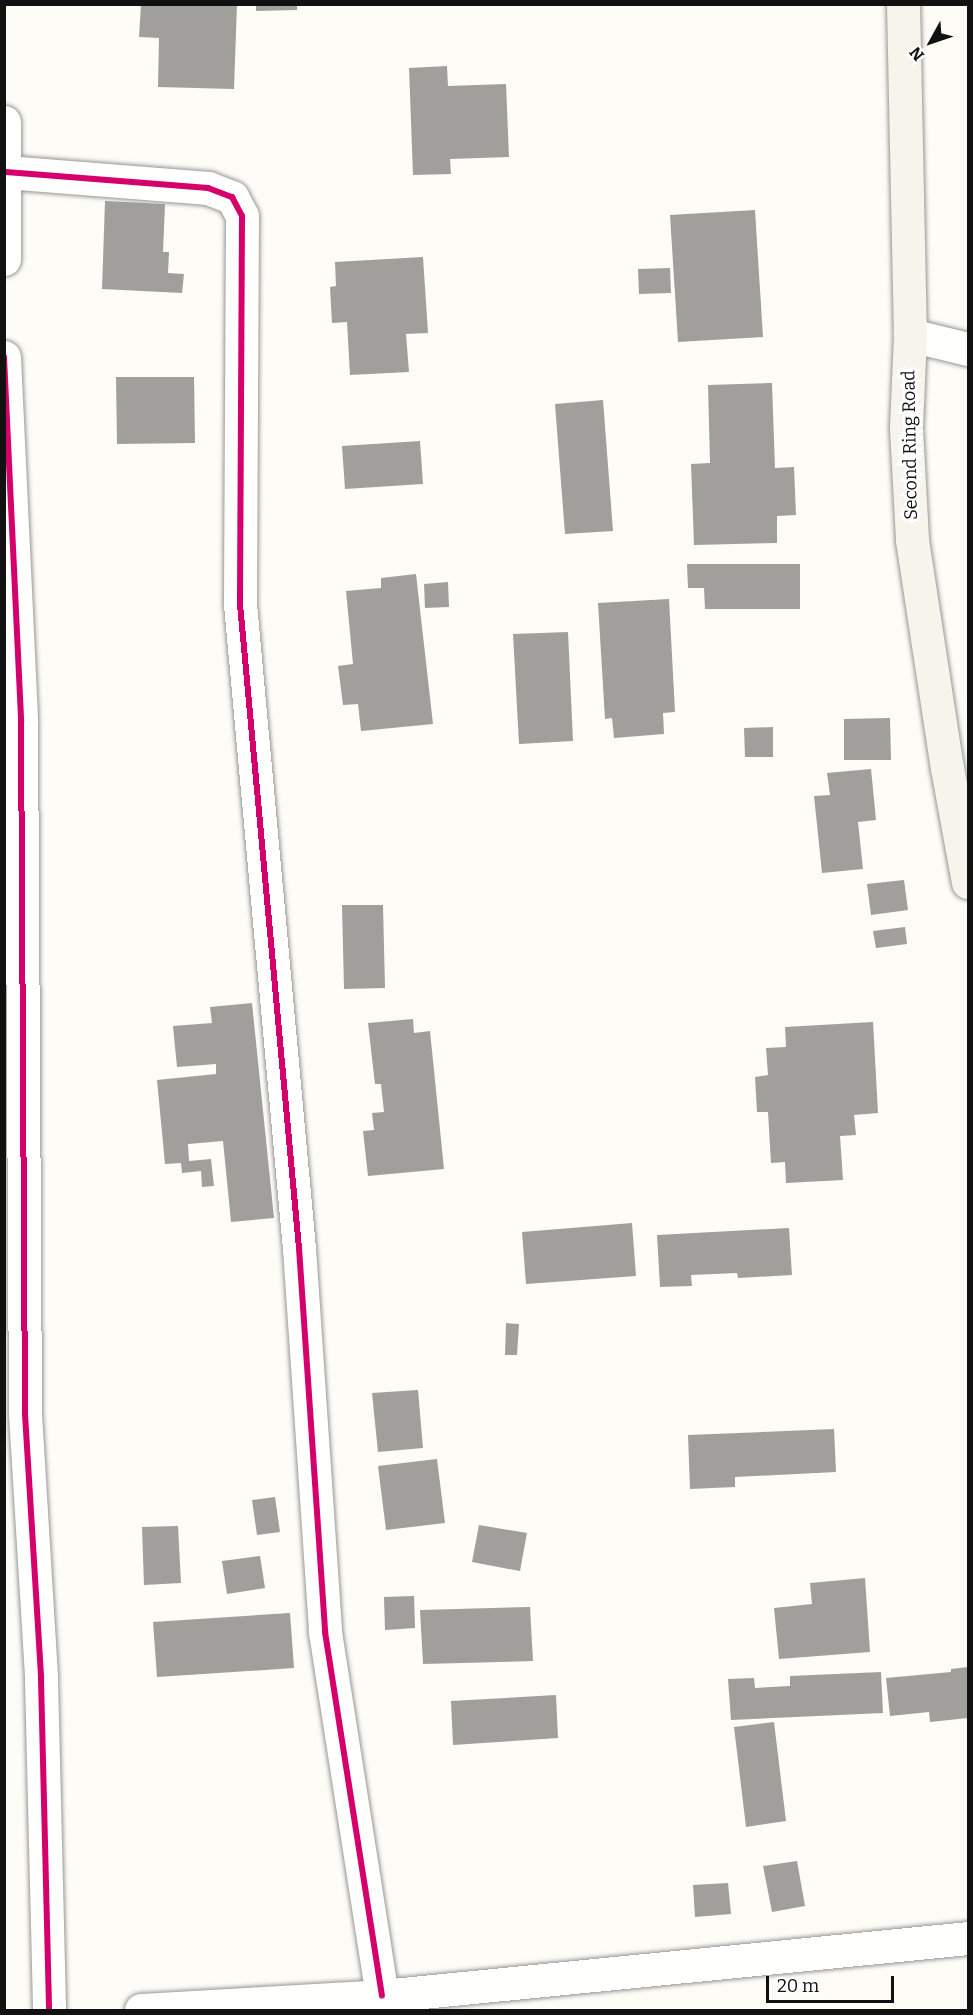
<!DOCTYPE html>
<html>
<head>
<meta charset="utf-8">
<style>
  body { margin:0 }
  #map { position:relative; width:973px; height:2015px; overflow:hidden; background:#fdfcf7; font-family:Bitter,serif }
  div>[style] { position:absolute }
  .building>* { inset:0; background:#a19f9c }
  .roads { filter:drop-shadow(0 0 2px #979795) drop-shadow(0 0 2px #979795) }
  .street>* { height:33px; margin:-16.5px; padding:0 16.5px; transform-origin:16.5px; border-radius:16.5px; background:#fffffe }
  .secondary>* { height:33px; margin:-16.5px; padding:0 16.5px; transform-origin:16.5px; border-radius:16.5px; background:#f6f4eb }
  .cycleway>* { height:6px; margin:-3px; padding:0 3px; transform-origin:3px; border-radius:3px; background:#d6006c }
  span { translate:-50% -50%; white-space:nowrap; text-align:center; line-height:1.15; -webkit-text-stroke:6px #fff; paint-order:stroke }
  .street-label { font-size:18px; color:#111 }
  .frame { position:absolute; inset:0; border:6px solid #111; pointer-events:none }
  .north { position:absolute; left:901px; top:12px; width:60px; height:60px; -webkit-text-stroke:4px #fff; paint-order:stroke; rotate:230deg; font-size:16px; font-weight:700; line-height:24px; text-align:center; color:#111 }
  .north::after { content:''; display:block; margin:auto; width:21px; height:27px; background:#111; clip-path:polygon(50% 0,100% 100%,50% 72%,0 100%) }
  .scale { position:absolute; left:766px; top:1976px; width:128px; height:27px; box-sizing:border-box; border:3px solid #111; border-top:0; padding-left:8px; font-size:18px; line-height:21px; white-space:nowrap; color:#111; -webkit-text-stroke:4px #fff; paint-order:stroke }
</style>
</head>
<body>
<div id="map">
  <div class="building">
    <i style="clip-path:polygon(141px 4px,237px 4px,234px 89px,158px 87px,159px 38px,139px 37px)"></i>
    <i style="clip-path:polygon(256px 4px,297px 4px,297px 10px,256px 11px)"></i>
    <i style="clip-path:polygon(447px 66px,448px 86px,506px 84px,509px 157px,450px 159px,451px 174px,413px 175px,409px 68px)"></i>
    <i style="clip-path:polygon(105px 201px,165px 204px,163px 252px,169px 252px,168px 273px,184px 274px,182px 293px,102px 289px)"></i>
    <i style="clip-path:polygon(755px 210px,763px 337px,678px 342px,670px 215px)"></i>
    <i style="clip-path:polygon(423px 257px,428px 333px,406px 334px,409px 372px,350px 375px,347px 322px,332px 323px,330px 287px,336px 286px,335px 262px)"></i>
    <i style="clip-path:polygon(670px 268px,671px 293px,639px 294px,638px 269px)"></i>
    <i style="clip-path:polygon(116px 377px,194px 377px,195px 443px,117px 444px)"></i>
    <i style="clip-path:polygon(772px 383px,775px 468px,794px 467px,796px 515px,777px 516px,777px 543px,694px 545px,691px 464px,710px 463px,708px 385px)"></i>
    <i style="clip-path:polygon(603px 400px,613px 531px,565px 534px,555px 404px)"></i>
    <i style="clip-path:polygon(420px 441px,423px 484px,345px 489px,342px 446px)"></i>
    <i style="clip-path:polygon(687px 564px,800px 564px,800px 609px,705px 609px,704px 588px,688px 588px)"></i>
    <i style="clip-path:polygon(416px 574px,433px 724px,361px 731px,358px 704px,343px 705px,338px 666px,353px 664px,346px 591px,381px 588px,381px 578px)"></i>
    <i style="clip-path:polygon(448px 582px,449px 607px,425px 608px,424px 584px)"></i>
    <i style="clip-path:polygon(669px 599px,675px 712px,663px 713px,664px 734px,614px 738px,612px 718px,605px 719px,598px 603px)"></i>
    <i style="clip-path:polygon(568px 632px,573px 741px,519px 744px,513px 634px)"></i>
    <i style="clip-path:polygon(890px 718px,891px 760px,844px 760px,844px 719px)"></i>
    <i style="clip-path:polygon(773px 727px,773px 757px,745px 757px,744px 728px)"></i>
    <i style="clip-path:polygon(871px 769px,876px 820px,858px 822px,863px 869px,822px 873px,814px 796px,830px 795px,827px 773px)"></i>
    <i style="clip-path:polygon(904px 880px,908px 910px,871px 915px,867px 884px)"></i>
    <i style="clip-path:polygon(342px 905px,383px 905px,385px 988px,344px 989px)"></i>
    <i style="clip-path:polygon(905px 927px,907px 944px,876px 948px,873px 931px)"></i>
    <i style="clip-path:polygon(252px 1003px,274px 1218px,231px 1222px,223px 1141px,188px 1144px,189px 1161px,211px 1159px,214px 1186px,202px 1187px,201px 1171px,182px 1173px,181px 1163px,165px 1164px,157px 1080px,216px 1074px,216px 1064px,177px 1067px,173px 1026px,212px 1023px,210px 1007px)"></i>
    <i style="clip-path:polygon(413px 1019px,414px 1033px,430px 1031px,444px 1169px,368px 1176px,363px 1131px,374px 1130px,372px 1113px,384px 1112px,381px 1084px,375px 1084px,368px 1023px)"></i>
    <i style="clip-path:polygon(873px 1022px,878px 1113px,854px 1115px,856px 1135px,840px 1136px,843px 1180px,786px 1183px,785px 1162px,771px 1163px,768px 1112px,757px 1112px,755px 1077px,768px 1075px,766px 1048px,786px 1047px,785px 1027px)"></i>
    <i style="clip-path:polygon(632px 1223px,636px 1276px,526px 1284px,522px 1232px)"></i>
    <i style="clip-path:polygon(789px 1228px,792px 1275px,738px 1278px,737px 1273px,691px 1275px,692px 1286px,660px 1287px,657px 1235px)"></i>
    <i style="clip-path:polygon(506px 1323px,519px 1324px,517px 1355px,505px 1355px)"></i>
    <i style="clip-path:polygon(418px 1390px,423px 1448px,378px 1452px,372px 1393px)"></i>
    <i style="clip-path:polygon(834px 1429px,836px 1472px,735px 1477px,735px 1487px,690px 1489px,688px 1435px)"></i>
    <i style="clip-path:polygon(437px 1459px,445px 1523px,386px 1530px,378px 1466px)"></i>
    <i style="clip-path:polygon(275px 1497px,280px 1532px,257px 1535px,252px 1500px)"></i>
    <i style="clip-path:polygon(479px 1525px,527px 1533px,520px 1571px,472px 1562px)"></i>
    <i style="clip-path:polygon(178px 1526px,181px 1583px,144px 1585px,142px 1527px)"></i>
    <i style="clip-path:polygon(260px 1556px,265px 1588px,227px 1594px,222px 1561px)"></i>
    <i style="clip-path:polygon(865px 1578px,870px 1652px,779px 1659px,774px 1608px,812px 1604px,810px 1583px)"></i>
    <i style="clip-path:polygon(414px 1596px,415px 1628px,385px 1630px,384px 1597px)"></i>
    <i style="clip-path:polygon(530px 1607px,533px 1661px,423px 1664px,420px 1610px)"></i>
    <i style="clip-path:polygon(290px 1613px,294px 1668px,157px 1677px,153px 1622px)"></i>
    <i style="clip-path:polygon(968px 1667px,968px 1718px,930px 1722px,929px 1712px,890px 1716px,886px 1678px,951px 1672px,951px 1669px)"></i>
    <i style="clip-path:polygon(881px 1672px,883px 1713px,731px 1720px,728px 1679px,754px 1678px,755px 1688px,790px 1686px,790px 1676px)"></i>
    <i style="clip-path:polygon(556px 1695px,558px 1738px,453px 1745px,451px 1701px)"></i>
    <i style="clip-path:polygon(774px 1722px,786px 1821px,746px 1827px,734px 1727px)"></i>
    <i style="clip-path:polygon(797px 1861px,805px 1906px,772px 1912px,763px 1866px)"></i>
    <i style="clip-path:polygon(728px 1883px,731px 1914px,695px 1917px,693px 1885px)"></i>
  </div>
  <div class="roads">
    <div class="street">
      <i style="left:4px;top:122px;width:137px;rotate:90deg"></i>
      <i style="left:6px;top:172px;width:203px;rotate:4.5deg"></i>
      <i style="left:208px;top:188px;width:26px;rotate:21deg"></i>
      <i style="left:232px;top:197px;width:21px;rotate:62deg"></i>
      <i style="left:242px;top:216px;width:388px;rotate:90.3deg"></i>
      <i style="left:240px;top:604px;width:647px;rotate:84.77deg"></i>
      <i style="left:299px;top:1248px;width:385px;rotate:86.1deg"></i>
      <i style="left:325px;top:1632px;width:368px;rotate:81.1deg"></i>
      <i style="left:910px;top:335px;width:60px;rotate:13.6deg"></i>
      <i style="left:4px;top:357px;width:364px;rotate:87.3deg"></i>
      <i style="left:21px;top:721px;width:693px;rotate:89.67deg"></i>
      <i style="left:25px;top:1414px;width:265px;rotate:86.5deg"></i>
      <i style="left:41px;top:1679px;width:331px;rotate:88.6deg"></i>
      <i style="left:141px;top:2010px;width:241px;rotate:-3.3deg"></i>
      <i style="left:382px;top:1996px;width:589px;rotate:-5.65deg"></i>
    </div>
    <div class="secondary">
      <i style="left:903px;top:4px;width:331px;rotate:88.8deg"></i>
      <i style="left:910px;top:335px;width:93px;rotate:92.5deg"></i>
      <i style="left:906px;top:428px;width:112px;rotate:86.9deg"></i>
      <i style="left:912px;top:540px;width:231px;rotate:81.3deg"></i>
      <i style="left:947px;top:768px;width:116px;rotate:79.6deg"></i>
    </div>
  </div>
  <div class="cycleway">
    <i style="left:6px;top:172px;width:203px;rotate:4.5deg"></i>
    <i style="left:208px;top:188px;width:26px;rotate:21deg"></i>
    <i style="left:232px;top:197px;width:21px;rotate:62deg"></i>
    <i style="left:242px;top:216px;width:388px;rotate:90.3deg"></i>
    <i style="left:240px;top:604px;width:647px;rotate:84.77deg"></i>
    <i style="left:299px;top:1248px;width:385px;rotate:86.1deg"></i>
    <i style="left:325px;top:1632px;width:368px;rotate:81.1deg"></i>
    <i style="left:4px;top:357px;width:364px;rotate:87.3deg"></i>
    <i style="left:21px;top:721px;width:693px;rotate:89.67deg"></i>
    <i style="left:25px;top:1414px;width:265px;rotate:86.5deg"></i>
    <i style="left:41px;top:1679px;width:331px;rotate:88.6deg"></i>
  </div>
  <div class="street-label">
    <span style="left:910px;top:445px;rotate:-91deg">Second Ring Road</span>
  </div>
  <div class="frame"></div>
  <div class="north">N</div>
  <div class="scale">20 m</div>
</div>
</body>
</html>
